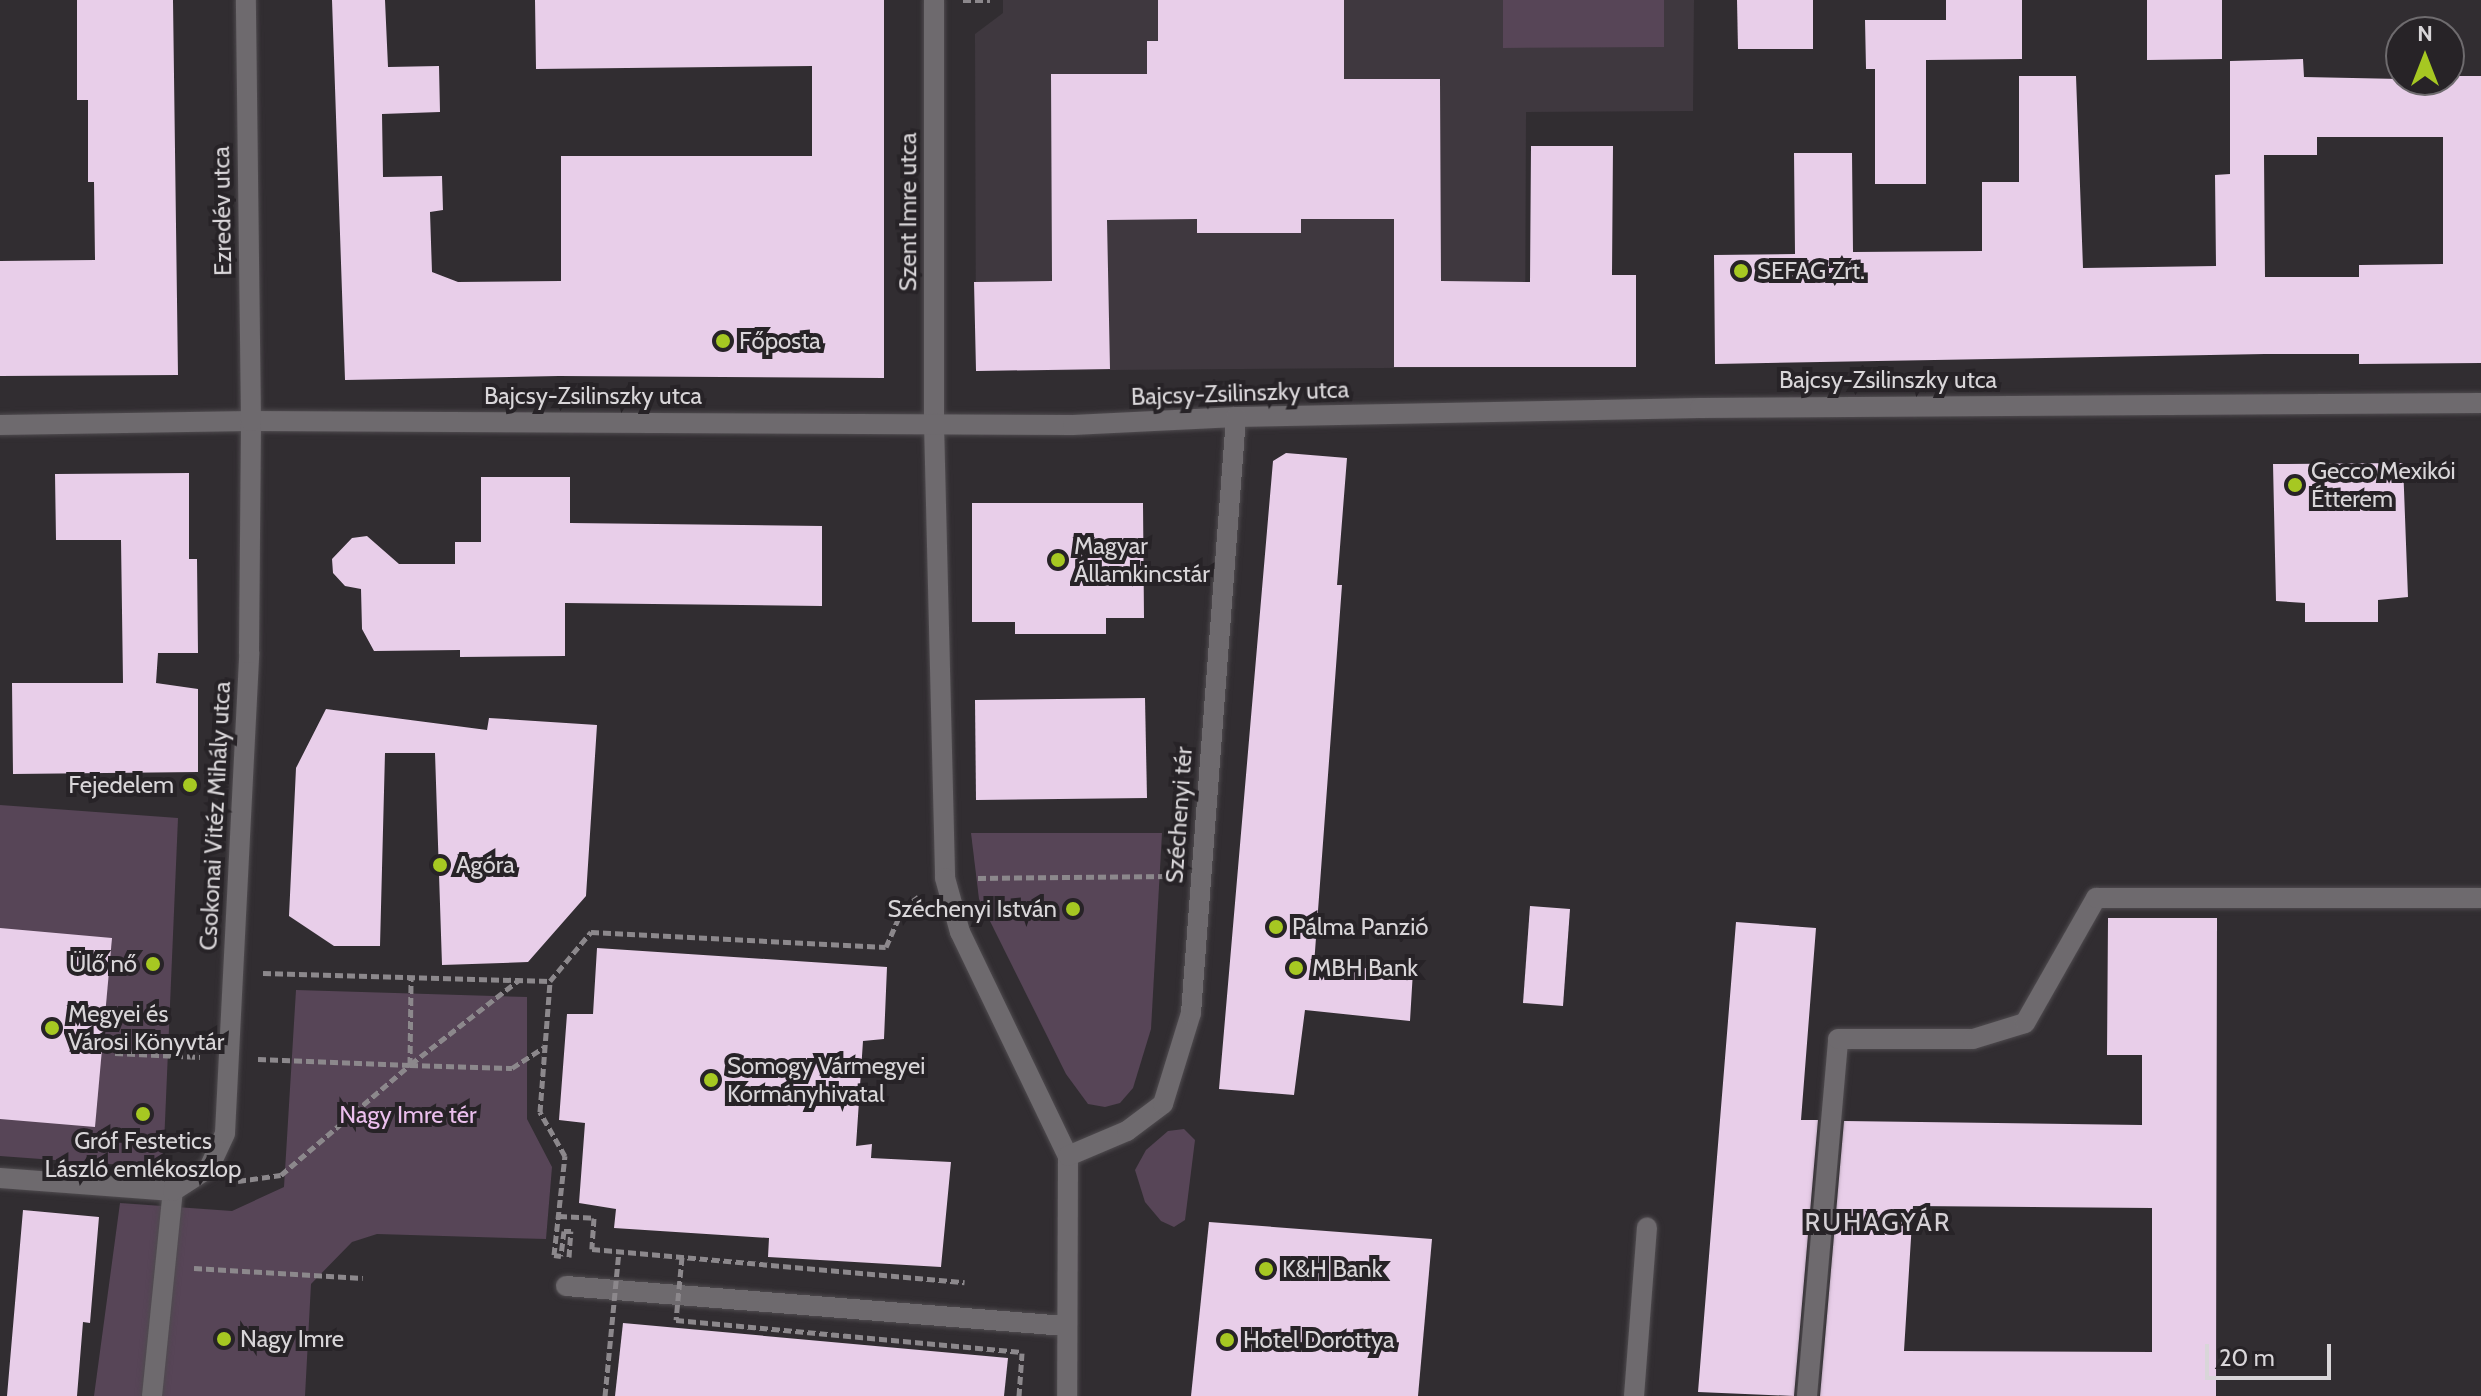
<!DOCTYPE html>
<html>
<head>
<meta charset="utf-8">
<style>
  body { margin:0 }
  #map { position:relative; width:2481px; height:1396px; overflow:hidden; background:#312d31; font-family:Cabin,sans-serif }
  div>[style] { position:absolute }
  .built>* { inset:0; background:#3f383f }
  .green>* { inset:0; background:#574557 }
  .building>* { inset:0; background:#e8cee9 }
  .path>* { height:5px; margin-top:-2.5px; transform-origin:0; background:repeating-linear-gradient(90deg,#8c888c 0 8px,transparent 0 12px) }
  .roads { filter:drop-shadow(0 0 2px #4f4b4f) drop-shadow(0 0 2px #4f4b4f) }
  .service>* { height:20px; margin:-10px; padding:0 10px; transform-origin:10px; border-radius:10px; background:#6e6a6e }
  .pedestrian>* { height:20px; margin:-10px; padding:0 10px; transform-origin:10px; border-radius:10px; background:#6e6a6e }
  .minor>* { height:20px; margin:-10px; padding:0 10px; transform-origin:10px; border-radius:10px; background:#6e6a6e }
  .path-bridge>* { height:5px; margin-top:-2.5px; transform-origin:0; background:repeating-linear-gradient(90deg,#8c888c 0 8px,transparent 0 12px) }
  .dots>* { width:22px; height:22px; translate:-50% -50%; box-sizing:border-box; border:4px solid #272327; border-radius:50% }
  span { translate:-50% -50%; white-space:nowrap; text-align:center; line-height:1.15; -webkit-text-stroke:8px #272327; paint-order:stroke }
  .street-label { font-size:24px; color:#d9d6d9 }
  .poi-label { font-size:24px; color:#d9d6d9 }
  .left { translate:0 -50%; text-align:left }
  .right { translate:-100% -50%; text-align:right }
  .park-label { font-size:24px; color:#ebbfed }
  .neighbourhood-label { font-size:26px; color:#d5d0d5; letter-spacing:2px }
  .north { position:absolute; left:2385px; top:16px; width:80px; height:80px; box-sizing:border-box; background:#272327; border:2px solid #6e6b6e; border-radius:50%; rotate:0deg; font-size:22px; font-weight:700; line-height:32px; text-align:center; color:#d9d6d9 }
  .north::after { content:''; display:block; margin:auto; width:28px; height:36px; background:#a6c822; clip-path:polygon(50% 0,100% 100%,50% 72%,0 100%) }
  .scale { position:absolute; left:2205px; top:1344px; width:126px; height:36px; box-sizing:border-box; border:4px solid #d9d6d9; border-top:0; padding-left:10px; font-size:24px; line-height:28px; white-space:nowrap; color:#d9d6d9; -webkit-text-stroke:6px #272327; paint-order:stroke }
</style>
</head>
<body>
<div id="map">
  <div class="built">
    <i style="clip-path:polygon(1003px 0,1694px 0,1693px 111px,1526px 112px,1525px 367px,976px 371px,975px 34px,1003px 13px)"></i>
  </div>
  <div class="green">
    <i style="clip-path:polygon(1503px 0,1664px 0,1664px 47px,1503px 48px)"></i>
    <i style="clip-path:polygon(0 805px,178px 818px,163px 1168px,0 1156px)"></i>
    <i style="clip-path:polygon(971px 833px,1162px 833px,1151px 1029px,1133px 1088px,1120px 1103px,1105px 1107px,1088px 1104px,1066px 1074px,979px 899px)"></i>
    <i style="clip-path:polygon(296px 990px,527px 997px,527px 1119px,552px 1167px,546px 1239px,377px 1234px,352px 1242px,311px 1284px,305px 1396px,94px 1396px,120px 1203px,232px 1211px,284px 1187px)"></i>
    <i style="clip-path:polygon(1184px 1129px,1195px 1140px,1185px 1220px,1174px 1227px,1161px 1221px,1145px 1202px,1135px 1170px,1146px 1150px,1168px 1131px)"></i>
  </div>
  <div class="building">
    <i style="clip-path:polygon(77px 0,173px 0,178px 375px,0 376px,0 261px,95px 260px,94px 182px,88px 182px,88px 100px,77px 100px)"></i>
    <i style="clip-path:polygon(332px 0,385px 0,388px 67px,439px 66px,440px 112px,382px 114px,383px 177px,442px 176px,443px 210px,430px 212px,432px 272px,458px 282px,561px 281px,561px 156px,812px 156px,812px 66px,536px 69px,535px 0,884px 0,884px 378px,559px 376px,345px 380px)"></i>
    <i style="clip-path:polygon(1158px 0,1344px 0,1344px 79px,1440px 79px,1441px 281px,1530px 282px,1531px 146px,1613px 146px,1612px 275px,1636px 275px,1636px 367px,1394px 367px,1394px 219px,1301px 219px,1301px 233px,1197px 233px,1197px 219px,1107px 220px,1110px 369px,976px 371px,974px 282px,1052px 281px,1051px 74px,1147px 74px,1147px 41px,1158px 41px)"></i>
    <i style="clip-path:polygon(1737px 0,1813px 0,1813px 49px,1738px 49px)"></i>
    <i style="clip-path:polygon(1946px 0,2022px 0,2022px 59px,1926px 60px,1926px 184px,1875px 184px,1875px 69px,1866px 69px,1865px 20px,1946px 20px)"></i>
    <i style="clip-path:polygon(2147px 0,2222px 0,2222px 59px,2147px 60px)"></i>
    <i style="clip-path:polygon(evenodd,2303px 59px,2304px 77px,2449px 80px,2449px 76px,2481px 76px,2481px 363px,2359px 364px,2359px 354px,2265px 354px,1715px 364px,1714px 255px,1795px 254px,1794px 153px,1852px 153px,1853px 252px,1982px 251px,1982px 182px,2019px 182px,2019px 76px,2076px 76px,2083px 268px,2216px 266px,2215px 175px,2230px 174px,2230px 61px,2303px 59px,2317px 137px,2443px 137px,2443px 264px,2359px 265px,2359px 277px,2265px 277px,2264px 155px,2317px 155px,2317px 137px)"></i>
    <i style="clip-path:polygon(1286px 453px,1347px 458px,1337px 585px,1342px 585px,1314px 965px,1413px 971px,1410px 1021px,1305px 1010px,1294px 1095px,1219px 1089px,1273px 461px)"></i>
    <i style="clip-path:polygon(2403px 463px,2408px 597px,2378px 600px,2378px 622px,2305px 622px,2305px 603px,2276px 601px,2273px 464px)"></i>
    <i style="clip-path:polygon(189px 473px,189px 559px,197px 559px,198px 653px,158px 653px,156px 683px,198px 689px,198px 772px,13px 774px,12px 683px,123px 683px,121px 540px,56px 540px,55px 474px)"></i>
    <i style="clip-path:polygon(481px 477px,570px 477px,570px 523px,822px 526px,822px 606px,565px 603px,565px 656px,460px 657px,460px 650px,374px 651px,362px 629px,361px 589px,345px 586px,333px 573px,332px 559px,352px 538px,367px 536px,399px 564px,455px 564px,455px 542px,481px 542px)"></i>
    <i style="clip-path:polygon(972px 503px,1143px 503px,1144px 618px,1106px 618px,1106px 634px,1015px 634px,1015px 622px,972px 622px)"></i>
    <i style="clip-path:polygon(1145px 698px,1147px 798px,976px 800px,975px 700px)"></i>
    <i style="clip-path:polygon(326px 709px,487px 730px,489px 718px,597px 725px,586px 896px,528px 962px,442px 965px,435px 753px,385px 753px,380px 946px,334px 946px,289px 916px,296px 768px)"></i>
    <i style="clip-path:polygon(1530px 906px,1570px 909px,1563px 1006px,1523px 1003px)"></i>
    <i style="clip-path:polygon(evenodd,2108px 918px,2217px 918px,2216px 1396px,1820px 1396px,1844px 1121px,2142px 1125px,2142px 1055px,2107px 1055px,2108px 918px,1913px 1206px,2152px 1208px,2152px 1352px,1904px 1351px,1913px 1206px)"></i>
    <i style="clip-path:polygon(1736px 922px,1816px 928px,1801px 1120px,1818px 1120px,1794px 1396px,1698px 1392px)"></i>
    <i style="clip-path:polygon(0 928px,112px 938px,95px 1127px,0 1119px)"></i>
    <i style="clip-path:polygon(597px 948px,887px 967px,884px 1039px,863px 1041px,856px 1146px,872px 1144px,871px 1158px,951px 1162px,941px 1267px,768px 1257px,769px 1238px,614px 1228px,616px 1209px,579px 1203px,585px 1123px,559px 1120px,567px 1014px,593px 1014px)"></i>
    <i style="clip-path:polygon(23px 1210px,99px 1217px,90px 1323px,83px 1322px,77px 1396px,7px 1396px)"></i>
    <i style="clip-path:polygon(1209px 1222px,1432px 1239px,1418px 1396px,1191px 1396px)"></i>
    <i style="clip-path:polygon(623px 1323px,1008px 1358px,1004px 1396px,615px 1396px)"></i>
  </div>
  <div class="path">
    <i style="left:963px;top:0;width:27px"></i>
    <i style="left:978px;top:878px;width:194px;rotate:-0.6deg"></i>
    <i style="left:263px;top:973px;width:287px;rotate:1.6deg"></i>
    <i style="left:115px;top:1053px;width:85px;rotate:2.7deg"></i>
    <i style="left:258px;top:1059px;width:152px;rotate:2.3deg"></i>
    <i style="left:410px;top:1065px;width:87px;rotate:-89.3deg"></i>
    <i style="left:411px;top:1064px;width:137px;rotate:-37.9deg"></i>
    <i style="left:238px;top:1181px;width:43px;rotate:-7.9deg"></i>
    <i style="left:281px;top:1175px;width:170px;rotate:-40.5deg"></i>
    <i style="left:410px;top:1065px;width:102px;rotate:1.7deg"></i>
    <i style="left:512px;top:1068px;width:38px;rotate:-33deg"></i>
    <i style="left:559px;top:1216px;width:35px;rotate:3deg"></i>
    <i style="left:594px;top:1218px;width:31px;rotate:94deg"></i>
    <i style="left:592px;top:1249px;width:374px;rotate:5.1deg"></i>
    <i style="left:569px;top:1257px;width:26px;rotate:-86deg"></i>
    <i style="left:571px;top:1231px;width:7px;rotate:180deg"></i>
    <i style="left:564px;top:1231px;width:25px;rotate:97deg"></i>
    <i style="left:561px;top:1256px;width:7px;rotate:-172deg"></i>
    <i style="left:554px;top:1255px;width:100px;rotate:-83.7deg"></i>
    <i style="left:565px;top:1156px;width:51px;rotate:-119.6deg"></i>
    <i style="left:540px;top:1112px;width:131px;rotate:-85.6deg"></i>
    <i style="left:550px;top:981px;width:64px;rotate:-50.1deg"></i>
    <i style="left:591px;top:932px;width:295px;rotate:2.9deg"></i>
    <i style="left:886px;top:947px;width:43px;rotate:-66.4deg"></i>
    <i style="left:903px;top:908px;width:19px;rotate:-36deg"></i>
    <i style="left:194px;top:1268px;width:169px;rotate:3.4deg"></i>
    <i style="left:1019px;top:1396px;width:43px;rotate:-86deg"></i>
  </div>
  <div class="roads">
    <div class="service">
      <i style="left:566px;top:1286px;width:501px;rotate:4.58deg"></i>
      <i style="left:1634px;top:1396px;width:169px;rotate:-85.6deg"></i>
      <i style="left:1807px;top:1396px;width:358px;rotate:-85deg"></i>
      <i style="left:1838px;top:1039px;width:135px"></i>
      <i style="left:1973px;top:1039px;width:54px;rotate:-17.1deg"></i>
      <i style="left:2025px;top:1023px;width:144px;rotate:-60.4deg"></i>
      <i style="left:2096px;top:898px;width:385px"></i>
    </div>
    <div class="pedestrian">
      <i style="left:152px;top:1396px;width:206px;rotate:-84.2deg"></i>
    </div>
    <div class="minor">
      <i style="left:934px;top:0;width:423px;rotate:90deg"></i>
      <i style="left:934px;top:423px;width:455px;rotate:88.6deg"></i>
      <i style="left:945px;top:878px;width:56px;rotate:74.5deg"></i>
      <i style="left:960px;top:932px;width:249px;rotate:64.3deg"></i>
      <i style="left:1068px;top:1156px;width:240px;rotate:90.2deg"></i>
      <i style="left:0;top:425px;width:251px;rotate:-0.9deg"></i>
      <i style="left:251px;top:421px;width:822px;rotate:0.28deg"></i>
      <i style="left:1073px;top:425px;width:163px;rotate:-2.8deg"></i>
      <i style="left:1236px;top:417px;width:464px;rotate:-1.1deg"></i>
      <i style="left:1700px;top:408px;width:781px;rotate:-0.37deg"></i>
      <i style="left:1068px;top:1156px;width:64px;rotate:-23deg"></i>
      <i style="left:1127px;top:1131px;width:45px;rotate:-36.9deg"></i>
      <i style="left:1163px;top:1104px;width:95px;rotate:-72.9deg"></i>
      <i style="left:1191px;top:1013px;width:598px;rotate:-85.68deg"></i>
      <i style="left:0;top:1178px;width:173px;rotate:4.3deg"></i>
      <i style="left:173px;top:1191px;width:43px;rotate:-32.6deg"></i>
      <i style="left:209px;top:1168px;width:38px;rotate:-65deg"></i>
      <i style="left:225px;top:1133px;width:481px;rotate:-87.1deg"></i>
      <i style="left:249px;top:653px;width:232px;rotate:-89.5deg"></i>
      <i style="left:251px;top:421px;width:421px;rotate:-90.7deg"></i>
    </div>
  </div>
  <div class="path-bridge">
    <i style="left:682px;top:1257px;width:63px;rotate:95.4deg"></i>
    <i style="left:676px;top:1320px;width:347px;rotate:5.3deg"></i>
    <i style="left:605px;top:1396px;width:146px;rotate:-84.5deg"></i>
  </div>
  <div class="dots">
    <i style="left:1741px;top:271px;background:#a6c822"></i>
    <i style="left:723px;top:341px;background:#a6c822"></i>
    <i style="left:2295px;top:485px;background:#a6c822"></i>
    <i style="left:1058px;top:560px;background:#a6c822"></i>
    <i style="left:190px;top:785px;background:#a6c822"></i>
    <i style="left:440px;top:865px;background:#a6c822"></i>
    <i style="left:1073px;top:909px;background:#a6c822"></i>
    <i style="left:1276px;top:927px;background:#a6c822"></i>
    <i style="left:153px;top:964px;background:#a6c822"></i>
    <i style="left:1296px;top:968px;background:#a6c822"></i>
    <i style="left:52px;top:1028px;background:#a6c822"></i>
    <i style="left:711px;top:1080px;background:#a6c822"></i>
    <i style="left:143px;top:1114px;background:#a6c822"></i>
    <i style="left:1266px;top:1269px;background:#a6c822"></i>
    <i style="left:224px;top:1339px;background:#a6c822"></i>
    <i style="left:1227px;top:1340px;background:#a6c822"></i>
  </div>
  <div class="street-label">
    <span style="left:222px;top:211px;rotate:-91deg">Ezredév utca</span>
    <span style="left:908px;top:212px;rotate:-90deg">Szent Imre utca</span>
    <span style="left:1888px;top:380px">Bajcsy-Zsilinszky utca</span>
    <span style="left:1240px;top:393px;rotate:-2deg">Bajcsy-Zsilinszky utca</span>
    <span style="left:593px;top:396px">Bajcsy-Zsilinszky utca</span>
    <span style="left:1179px;top:815px;rotate:-86deg">Széchenyi tér</span>
    <span style="left:215px;top:816px;rotate:-87deg">Csokonai Vitéz Mihály utca</span>
  </div>
  <div class="poi-label">
    <span class="left" style="left:1757px;top:271px">SEFAG Zrt.</span>
    <span class="left" style="left:739px;top:341px">Főposta</span>
    <span class="left" style="left:2311px;top:485px">Gecco Mexikói<br>Étterem</span>
    <span class="left" style="left:1074px;top:560px">Magyar<br>Államkincstár</span>
    <span class="right" style="left:174px;top:785px">Fejedelem</span>
    <span class="left" style="left:456px;top:865px">Agóra</span>
    <span class="right" style="left:1057px;top:909px">Széchenyi István</span>
    <span class="left" style="left:1292px;top:927px">Pálma Panzió</span>
    <span class="right" style="left:137px;top:964px">Ülő nő</span>
    <span class="left" style="left:1312px;top:968px">MBH Bank</span>
    <span class="left" style="left:68px;top:1028px">Megyei és<br>Városi Könyvtár</span>
    <span class="left" style="left:727px;top:1080px">Somogy Vármegyei<br>Kormányhivatal</span>
    <span style="left:143px;top:1155px">Gróf Festetics<br>László emlékoszlop</span>
    <span class="left" style="left:1282px;top:1269px">K&amp;H Bank</span>
    <span class="left" style="left:240px;top:1339px">Nagy Imre</span>
    <span class="left" style="left:1243px;top:1340px">Hotel Dorottya</span>
  </div>
  <div class="park-label">
    <span style="left:408px;top:1115px">Nagy Imre tér</span>
  </div>
  <div class="neighbourhood-label">
    <span style="left:1878px;top:1223px">RUHAGYÁR</span>
  </div>
  <div class="north">N</div>
  <div class="scale">20 m</div>
</div>
</body>
</html>
